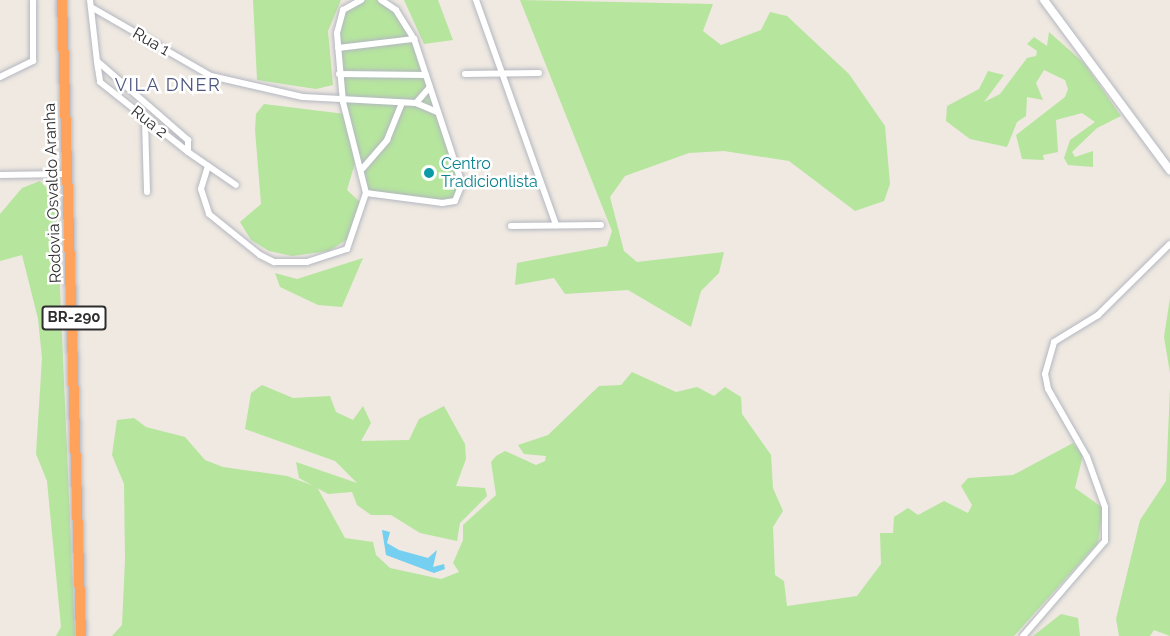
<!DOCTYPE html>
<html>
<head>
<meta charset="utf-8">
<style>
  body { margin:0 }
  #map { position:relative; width:1170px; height:636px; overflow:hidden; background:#efe9e1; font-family:Raleway,sans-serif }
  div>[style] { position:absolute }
  .green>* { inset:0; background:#b6e59e }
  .water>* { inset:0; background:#75cff0 }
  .roads { filter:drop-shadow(0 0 2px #b4b7c1) drop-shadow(0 0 2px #b4b7c1) }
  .street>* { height:6px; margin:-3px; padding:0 3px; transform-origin:3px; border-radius:3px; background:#fff }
  .secondary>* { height:8px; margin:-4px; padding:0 4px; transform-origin:4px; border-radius:4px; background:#fff }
  .highway>* { height:10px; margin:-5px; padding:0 5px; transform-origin:5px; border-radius:5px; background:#ffa35c }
  .dots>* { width:16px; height:16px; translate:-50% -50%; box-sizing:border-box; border:3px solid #fff; border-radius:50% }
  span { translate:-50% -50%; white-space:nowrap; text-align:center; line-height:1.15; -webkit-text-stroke:5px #fff; paint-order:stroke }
  .shield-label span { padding:2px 4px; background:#fff; border:2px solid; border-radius:4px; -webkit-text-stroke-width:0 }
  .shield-label { font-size:15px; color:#2e2e2e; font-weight:700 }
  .street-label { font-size:16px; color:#2e2e2e }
  .culture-label { font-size:16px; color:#0d838f }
  .left { translate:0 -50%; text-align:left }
  .neighbourhood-label { font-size:18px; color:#4d5680; letter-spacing:1.5px }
</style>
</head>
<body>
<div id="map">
  <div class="green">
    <i style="clip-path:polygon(253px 0,341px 0,328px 31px,333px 85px,316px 89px,257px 80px)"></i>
    <i style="clip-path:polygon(361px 0,381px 0,396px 10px,414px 39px,462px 184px,455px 201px,366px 193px,343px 102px,337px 33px,343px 10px)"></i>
    <i style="clip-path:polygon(404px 0,438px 0,453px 40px,424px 44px)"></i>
    <i style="clip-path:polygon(520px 0,713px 4px,703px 31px,721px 45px,761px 30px,770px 12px,787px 16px,849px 74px,885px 126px,890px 184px,884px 201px,855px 211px,789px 161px,724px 151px,689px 153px,625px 176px,610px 197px,624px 251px,637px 262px,724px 252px,719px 273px,701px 291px,691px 327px,628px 290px,565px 294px,554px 278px,515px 285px,517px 263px,607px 246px,612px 231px)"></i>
    <i style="clip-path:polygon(1049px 32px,1084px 63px,1121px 116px,1097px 128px,1072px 152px,1075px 157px,1093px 151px,1093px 167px,1068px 165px,1064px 158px,1070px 140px,1095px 122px,1082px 113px,1056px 120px,1058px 152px,1043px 155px,1044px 160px,1022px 159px,1016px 135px,1065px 97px,1068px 89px,1065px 80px,1044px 70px,1036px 83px,1043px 100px,1027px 97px,1026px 116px,1017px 122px,1007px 147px,970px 139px,946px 121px,947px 106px,979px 89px,988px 71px,1004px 75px,984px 102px,1000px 94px,1027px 58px,1036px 56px,1037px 51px,1027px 44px,1034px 37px,1047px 46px)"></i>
    <i style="clip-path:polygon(264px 104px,345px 114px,355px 163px,347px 190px,360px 202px,349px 238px,329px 251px,292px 256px,269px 251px,251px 240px,240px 222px,261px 204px,255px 130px,256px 114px)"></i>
    <i style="clip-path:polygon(40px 181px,56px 197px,75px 636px,56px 636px,61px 627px,47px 481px,36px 454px,42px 358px,38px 319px,22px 255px,0 261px,0 214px,22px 188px)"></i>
    <i style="clip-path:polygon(363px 258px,342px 307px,318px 305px,280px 287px,275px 273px,297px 279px)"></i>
    <i style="clip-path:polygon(1170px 298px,1170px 373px,1164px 337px)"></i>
    <i style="clip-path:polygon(632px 372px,676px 392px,697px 387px,714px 396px,725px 387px,741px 397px,742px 414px,771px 455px,773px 488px,783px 511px,773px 527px,775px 575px,784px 581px,787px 606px,857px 596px,881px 564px,880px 533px,893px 533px,894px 517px,908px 508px,918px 515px,944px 501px,968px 513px,972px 505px,961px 486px,968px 478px,1013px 475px,1073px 443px,1083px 455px,1075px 488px,1103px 508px,1098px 543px,1014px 636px,112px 636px,122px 625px,125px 560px,124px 484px,112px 455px,117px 420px,134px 418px,146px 427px,185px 437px,205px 460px,223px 467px,287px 476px,317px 487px,345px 538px,373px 542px,376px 555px,390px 568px,441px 579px,459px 572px,453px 563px,463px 540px,463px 525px,496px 495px,491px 462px,496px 456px,505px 451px,536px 465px,545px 461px,546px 456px,524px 454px,518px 445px,548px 435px,599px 386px,621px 385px)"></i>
    <i style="clip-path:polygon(262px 385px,293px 398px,330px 396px,336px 412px,353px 420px,363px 406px,371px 423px,361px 441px,409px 440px,419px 419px,444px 406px,465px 444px,466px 459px,456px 486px,485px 488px,487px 496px,460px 523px,457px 541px,420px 533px,391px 515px,371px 515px,357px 505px,352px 492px,328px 494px,299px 478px,296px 462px,357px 483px,335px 461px,245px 429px,251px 393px)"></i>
    <i style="clip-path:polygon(1170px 388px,1170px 636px,1154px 630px,1150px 636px,1119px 636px,1116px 619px,1140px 520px,1166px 481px)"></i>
    <i style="clip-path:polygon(1061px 614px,1078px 618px,1080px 636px,1033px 636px)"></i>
  </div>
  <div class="water">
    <i style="clip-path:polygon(382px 530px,390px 532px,387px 543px,399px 550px,428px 558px,437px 550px,433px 567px,444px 564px,445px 569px,434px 573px,386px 555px)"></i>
  </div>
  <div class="roads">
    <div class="street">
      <i style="left:90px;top:0;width:61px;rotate:83.5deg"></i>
      <i style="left:97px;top:61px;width:121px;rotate:41deg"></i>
      <i style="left:188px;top:140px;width:12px;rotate:90deg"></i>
      <i style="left:188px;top:152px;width:58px;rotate:34.5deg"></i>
      <i style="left:476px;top:0;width:239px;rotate:70.4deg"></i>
      <i style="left:91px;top:7px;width:138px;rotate:29.9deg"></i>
      <i style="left:211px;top:76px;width:94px;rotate:12.9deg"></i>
      <i style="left:303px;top:97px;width:113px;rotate:3deg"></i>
      <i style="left:416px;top:103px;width:23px;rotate:23deg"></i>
      <i style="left:338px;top:48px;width:77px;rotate:-6.8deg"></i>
      <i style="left:97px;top:62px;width:20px;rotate:81deg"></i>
      <i style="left:100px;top:82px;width:112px;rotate:38.5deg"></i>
      <i style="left:339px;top:74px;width:87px;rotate:0.7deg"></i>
      <i style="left:465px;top:74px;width:74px;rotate:-0.8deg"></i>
      <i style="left:0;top:77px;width:37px;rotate:-26deg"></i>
      <i style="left:33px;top:61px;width:61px;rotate:-90deg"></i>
      <i style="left:416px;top:103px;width:21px;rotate:-49deg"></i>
      <i style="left:145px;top:120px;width:72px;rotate:88.4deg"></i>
      <i style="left:208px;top:166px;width:24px;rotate:107deg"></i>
      <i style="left:201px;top:189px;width:26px;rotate:72deg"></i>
      <i style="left:209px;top:214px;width:65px;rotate:38.8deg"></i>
      <i style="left:260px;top:255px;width:16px;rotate:27deg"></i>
      <i style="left:274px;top:262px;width:33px"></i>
      <i style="left:307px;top:262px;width:42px;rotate:-18deg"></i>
      <i style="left:347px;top:249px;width:59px;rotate:-71.3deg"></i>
      <i style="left:366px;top:193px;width:94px;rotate:-104.2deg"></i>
      <i style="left:343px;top:102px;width:69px;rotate:-95deg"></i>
      <i style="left:337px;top:33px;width:24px;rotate:-75deg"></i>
      <i style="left:343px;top:10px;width:21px;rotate:-29deg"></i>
      <i style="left:363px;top:168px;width:37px;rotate:-49deg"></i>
      <i style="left:387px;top:140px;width:40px;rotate:-68deg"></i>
      <i style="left:0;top:175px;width:66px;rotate:-0.9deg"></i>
      <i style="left:366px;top:193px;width:77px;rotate:7.5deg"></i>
      <i style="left:442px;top:203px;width:13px;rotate:-9deg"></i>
      <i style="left:455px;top:201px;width:18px;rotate:-68deg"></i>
      <i style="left:462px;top:184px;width:153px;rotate:-108.3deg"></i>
      <i style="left:414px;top:39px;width:34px;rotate:-122deg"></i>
      <i style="left:396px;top:10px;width:18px;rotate:-146deg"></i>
      <i style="left:511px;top:226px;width:90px;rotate:-0.6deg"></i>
      <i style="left:1023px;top:636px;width:125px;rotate:-49.2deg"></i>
      <i style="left:1105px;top:541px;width:34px;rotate:-90deg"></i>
      <i style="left:1105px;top:507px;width:53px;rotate:-109.8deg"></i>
      <i style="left:1087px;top:457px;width:78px;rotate:-119.8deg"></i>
      <i style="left:1048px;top:389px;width:15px;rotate:-101deg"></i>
      <i style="left:1045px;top:374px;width:33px;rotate:-74deg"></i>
      <i style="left:1054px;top:342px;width:52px;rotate:-31.5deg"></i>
      <i style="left:1098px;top:315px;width:101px;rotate:-44.6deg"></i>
    </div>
    <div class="secondary">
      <i style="left:1044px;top:0;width:212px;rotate:53.5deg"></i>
    </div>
    <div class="highway">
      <i style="left:62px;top:0;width:636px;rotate:88.29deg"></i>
    </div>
  </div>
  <div class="dots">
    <i style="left:429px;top:173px;background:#0f9aa8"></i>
  </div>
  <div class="shield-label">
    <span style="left:74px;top:318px">BR-290</span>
  </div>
  <div class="street-label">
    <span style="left:151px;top:42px;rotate:30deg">Rua 1</span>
    <span style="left:149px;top:122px;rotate:38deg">Rua 2</span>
    <span style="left:53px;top:193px;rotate:-92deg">Rodovia Osvaldo Aranha</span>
  </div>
  <div class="culture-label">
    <span class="left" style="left:441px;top:173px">Centro<br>Tradicionlista</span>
  </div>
  <div class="neighbourhood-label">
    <span style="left:168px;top:85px">VILA DNER</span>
  </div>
</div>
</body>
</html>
